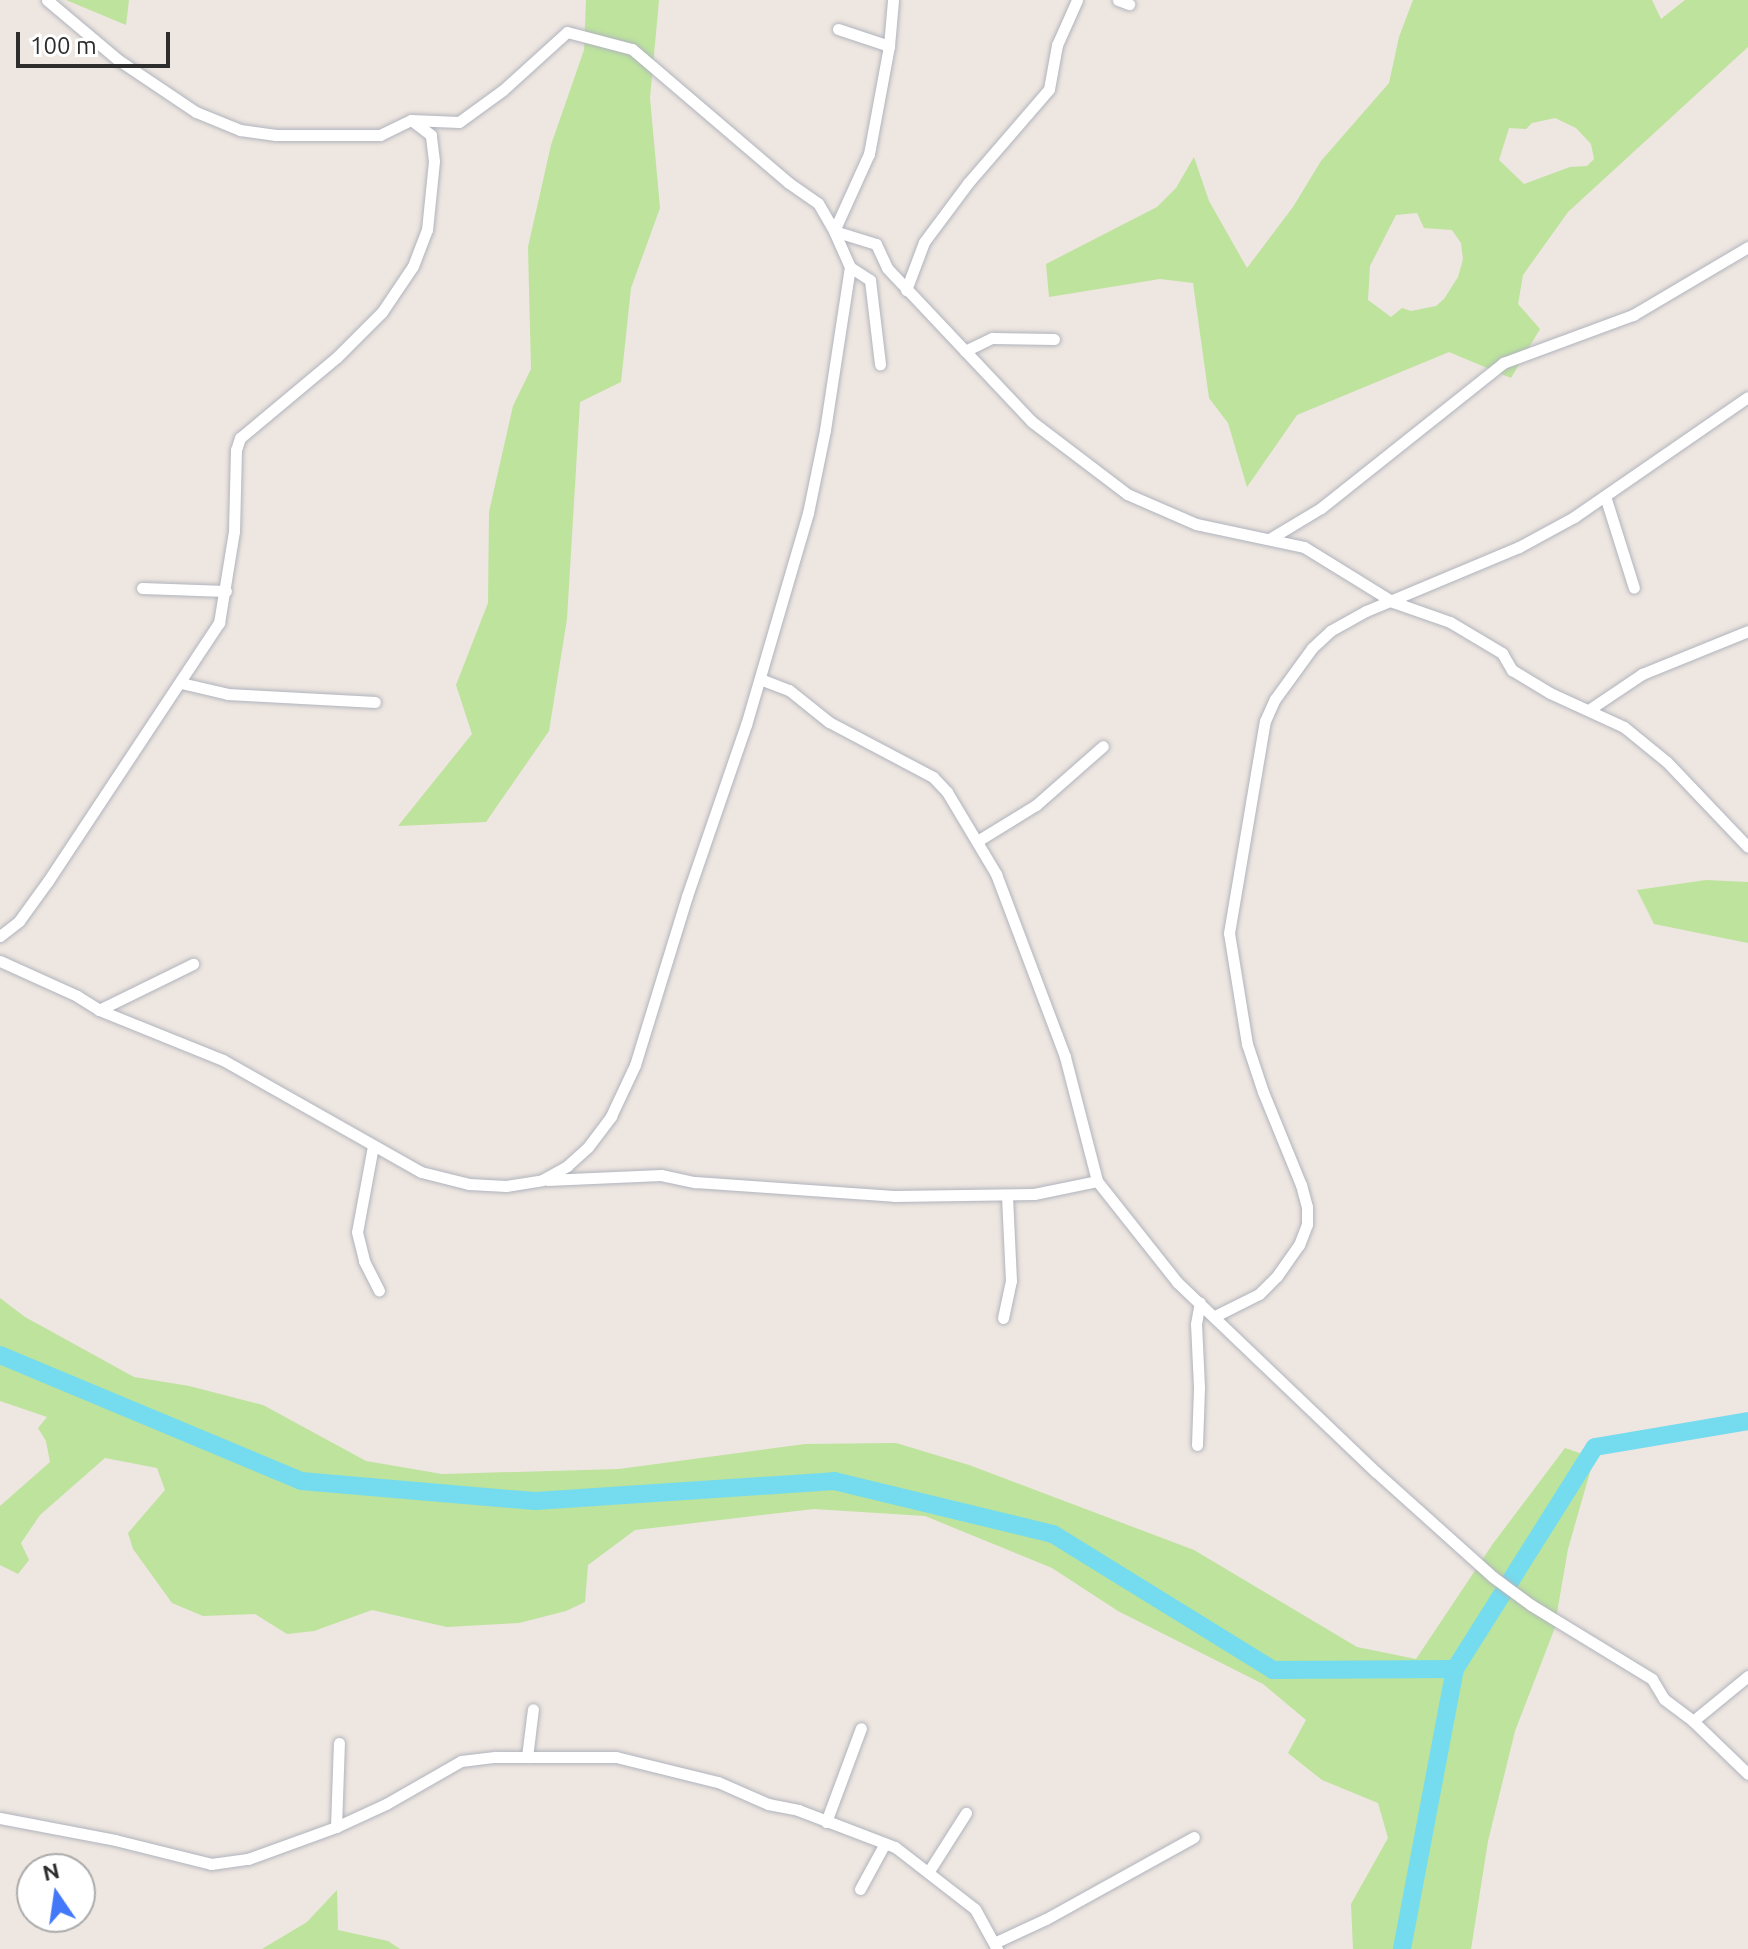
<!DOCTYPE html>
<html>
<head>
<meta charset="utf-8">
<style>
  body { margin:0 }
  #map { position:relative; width:1748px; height:1949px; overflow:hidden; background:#eee6e0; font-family:Ubuntu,sans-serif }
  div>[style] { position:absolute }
  .green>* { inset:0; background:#bde39d }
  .river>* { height:18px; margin:-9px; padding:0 9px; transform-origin:9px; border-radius:9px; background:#75dbee }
  .roads { filter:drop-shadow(0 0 2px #b0b4bd) drop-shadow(0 0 2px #b0b4bd) }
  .minor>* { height:11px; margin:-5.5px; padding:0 5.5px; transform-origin:5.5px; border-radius:5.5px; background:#fff }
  span { translate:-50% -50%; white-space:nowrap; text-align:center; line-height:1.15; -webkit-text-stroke:6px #fff; paint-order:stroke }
  .north { position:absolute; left:16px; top:1853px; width:80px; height:80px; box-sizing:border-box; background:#fff; border:2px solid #ababab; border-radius:50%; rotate:347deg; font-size:22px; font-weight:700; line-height:32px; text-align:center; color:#2d2d2d }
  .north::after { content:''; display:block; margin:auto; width:28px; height:36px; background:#4378f8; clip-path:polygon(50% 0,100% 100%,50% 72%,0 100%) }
  .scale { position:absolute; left:16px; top:32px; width:154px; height:36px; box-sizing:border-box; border:4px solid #2d2d2d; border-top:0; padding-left:10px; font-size:24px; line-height:28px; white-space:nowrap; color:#2d2d2d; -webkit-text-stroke:6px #fff; paint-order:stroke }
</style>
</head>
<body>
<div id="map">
  <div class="green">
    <i style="clip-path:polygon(66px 0,129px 0,126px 25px)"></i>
    <i style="clip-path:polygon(586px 0,659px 0,650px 98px,660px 208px,631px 288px,621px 382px,580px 402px,567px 619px,549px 731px,486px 822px,398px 826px,472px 734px,456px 685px,488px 603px,489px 512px,513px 406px,531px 369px,528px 247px,551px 145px,584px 50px)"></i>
    <i style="clip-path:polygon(evenodd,1413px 0,1652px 0,1661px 19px,1685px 0,1748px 0,1748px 47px,1568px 212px,1523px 275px,1518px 304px,1540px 329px,1511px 378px,1449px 352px,1297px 415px,1247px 487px,1228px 423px,1209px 398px,1193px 283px,1160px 279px,1049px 297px,1046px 264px,1157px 207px,1176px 188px,1194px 157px,1209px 201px,1247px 268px,1293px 207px,1321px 161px,1389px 83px,1399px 37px,1413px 0,1555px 118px,1576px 128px,1591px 144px,1594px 159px,1587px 166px,1570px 167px,1524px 184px,1499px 160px,1509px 128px,1526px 129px,1532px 123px,1555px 118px,1413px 0,1417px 213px,1424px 228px,1452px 230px,1461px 243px,1463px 259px,1458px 277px,1444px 299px,1436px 306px,1411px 311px,1402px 308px,1391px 317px,1368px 300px,1370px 266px,1396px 215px,1417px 213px)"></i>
    <i style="clip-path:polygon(1706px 880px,1748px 882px,1748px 943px,1654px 924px,1637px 890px)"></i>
    <i style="clip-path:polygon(0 1298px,25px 1317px,134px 1377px,189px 1386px,263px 1405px,366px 1461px,442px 1474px,619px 1469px,805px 1444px,896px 1443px,969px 1465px,1194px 1550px,1357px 1647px,1416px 1659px,1492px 1545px,1565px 1448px,1594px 1458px,1568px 1549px,1554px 1630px,1515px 1731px,1488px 1841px,1471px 1949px,1353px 1949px,1351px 1904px,1388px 1838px,1378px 1803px,1322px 1780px,1288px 1753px,1306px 1720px,1263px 1684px,1118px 1611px,1052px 1568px,925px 1516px,814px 1509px,635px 1530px,588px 1565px,585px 1602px,566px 1611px,519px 1623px,447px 1627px,372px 1610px,314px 1631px,287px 1634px,255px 1614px,203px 1616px,172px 1603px,133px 1549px,128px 1533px,165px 1490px,157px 1468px,105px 1458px,40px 1515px,21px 1543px,29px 1560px,18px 1574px,0 1565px,0 1506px,50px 1462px,46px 1441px,38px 1428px,47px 1417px,0 1401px)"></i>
    <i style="clip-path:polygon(337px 1890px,338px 1930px,388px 1941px,400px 1949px,262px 1949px,307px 1922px)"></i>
  </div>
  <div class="river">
    <i style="left:0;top:1355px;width:326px;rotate:22.7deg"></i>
    <i style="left:301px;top:1481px;width:235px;rotate:4.9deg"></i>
    <i style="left:535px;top:1501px;width:300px;rotate:-3.8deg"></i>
    <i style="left:834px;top:1481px;width:225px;rotate:13.6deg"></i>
    <i style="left:1053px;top:1534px;width:259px;rotate:31.7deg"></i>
    <i style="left:1273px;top:1670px;width:182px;rotate:-0.3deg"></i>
    <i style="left:1402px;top:1949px;width:285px;rotate:-79.3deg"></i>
    <i style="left:1455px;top:1669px;width:262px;rotate:-57.8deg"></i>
    <i style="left:1595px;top:1447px;width:155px;rotate:-9.6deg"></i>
  </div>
  <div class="roads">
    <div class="minor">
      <i style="left:47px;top:0;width:92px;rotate:40.1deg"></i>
      <i style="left:117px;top:59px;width:95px;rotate:33.9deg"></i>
      <i style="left:196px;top:112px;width:48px;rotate:22.2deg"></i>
      <i style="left:240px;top:130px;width:36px;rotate:8deg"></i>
      <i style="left:276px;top:135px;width:104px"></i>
      <i style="left:380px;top:135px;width:34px;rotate:-26deg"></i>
      <i style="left:411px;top:120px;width:48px;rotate:2.4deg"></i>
      <i style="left:459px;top:122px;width:54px;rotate:-36deg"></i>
      <i style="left:503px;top:90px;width:86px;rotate:-42.2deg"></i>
      <i style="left:567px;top:32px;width:67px;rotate:14.7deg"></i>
      <i style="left:632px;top:49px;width:206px;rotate:40.5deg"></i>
      <i style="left:789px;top:183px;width:35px;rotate:35deg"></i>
      <i style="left:818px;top:203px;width:32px;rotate:60deg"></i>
      <i style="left:834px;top:231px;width:44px;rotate:17.2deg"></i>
      <i style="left:876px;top:244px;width:26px;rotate:65deg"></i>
      <i style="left:887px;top:268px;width:210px;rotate:46.7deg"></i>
      <i style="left:1031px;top:421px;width:121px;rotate:37.2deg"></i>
      <i style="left:1127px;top:494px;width:75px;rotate:23.5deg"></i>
      <i style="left:1196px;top:524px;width:110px;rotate:12deg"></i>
      <i style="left:1304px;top:547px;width:105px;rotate:31.7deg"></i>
      <i style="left:1393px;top:602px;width:60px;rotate:19.3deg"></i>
      <i style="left:1450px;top:622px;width:61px;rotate:30.8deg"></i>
      <i style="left:1502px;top:653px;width:20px;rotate:60deg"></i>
      <i style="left:1512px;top:670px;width:44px;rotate:31.2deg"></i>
      <i style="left:1550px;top:693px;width:81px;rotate:24.7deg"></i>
      <i style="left:1624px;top:727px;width:55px;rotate:39.1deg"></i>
      <i style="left:1667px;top:762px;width:117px;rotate:46.4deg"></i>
      <i style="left:1118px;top:0;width:12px;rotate:20deg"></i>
      <i style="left:838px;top:29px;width:54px;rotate:18.4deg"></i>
      <i style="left:850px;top:267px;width:24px;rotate:33deg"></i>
      <i style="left:870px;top:280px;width:85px;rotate:83.2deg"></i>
      <i style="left:906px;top:290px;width:51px;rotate:-69.4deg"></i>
      <i style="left:924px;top:242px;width:74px;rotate:-53.3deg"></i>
      <i style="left:968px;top:183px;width:124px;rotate:-49.2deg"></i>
      <i style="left:1049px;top:89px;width:45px;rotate:-79.7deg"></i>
      <i style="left:1057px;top:45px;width:49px;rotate:-66deg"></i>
      <i style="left:965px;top:351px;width:30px;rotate:-26deg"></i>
      <i style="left:992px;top:338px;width:62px;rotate:0.9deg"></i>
      <i style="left:1605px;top:496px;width:96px;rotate:72.5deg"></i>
      <i style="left:1271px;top:538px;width:58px;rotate:-31deg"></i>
      <i style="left:1321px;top:508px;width:233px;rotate:-38.5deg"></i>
      <i style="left:1503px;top:363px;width:139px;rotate:-20.3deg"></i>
      <i style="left:1633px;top:315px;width:134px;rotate:-30.6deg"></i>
      <i style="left:142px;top:588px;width:84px;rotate:2deg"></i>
      <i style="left:760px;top:679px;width:31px;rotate:21deg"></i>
      <i style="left:789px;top:690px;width:51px;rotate:38.7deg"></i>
      <i style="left:829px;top:722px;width:118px;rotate:27.9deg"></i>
      <i style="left:933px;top:777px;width:21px;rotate:47deg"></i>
      <i style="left:947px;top:792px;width:96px;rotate:59.1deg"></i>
      <i style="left:996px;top:874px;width:196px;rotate:69.3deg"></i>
      <i style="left:1065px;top:1057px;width:128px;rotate:75.5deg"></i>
      <i style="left:1097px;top:1181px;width:129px;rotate:51.6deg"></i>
      <i style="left:1177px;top:1282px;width:275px;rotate:43.7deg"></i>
      <i style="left:1376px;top:1472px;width:157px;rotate:41.9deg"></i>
      <i style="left:1493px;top:1577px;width:47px;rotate:36.4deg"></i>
      <i style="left:1531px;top:1605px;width:142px;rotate:31.4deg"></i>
      <i style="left:1652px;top:1679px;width:23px;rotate:59deg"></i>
      <i style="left:1664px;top:1699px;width:36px;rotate:37deg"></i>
      <i style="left:1693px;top:1721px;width:76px;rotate:43.9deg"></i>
      <i style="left:181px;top:683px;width:48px;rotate:13.2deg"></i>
      <i style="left:228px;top:694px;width:147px;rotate:3.1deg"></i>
      <i style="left:1590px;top:709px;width:63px;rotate:-33.9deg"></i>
      <i style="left:1642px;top:674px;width:114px;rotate:-22.1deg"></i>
      <i style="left:979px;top:840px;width:67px;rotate:-31.6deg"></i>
      <i style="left:1036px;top:805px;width:89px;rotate:-41.4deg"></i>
      <i style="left:0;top:936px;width:24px;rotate:-38deg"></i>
      <i style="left:19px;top:921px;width:49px;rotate:-54.1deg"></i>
      <i style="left:48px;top:881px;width:310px;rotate:-56.5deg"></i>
      <i style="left:219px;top:623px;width:93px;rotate:-80.7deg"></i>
      <i style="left:234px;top:531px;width:81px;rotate:-88.6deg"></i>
      <i style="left:236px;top:450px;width:13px;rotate:-72deg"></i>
      <i style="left:240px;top:438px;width:126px;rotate:-39.9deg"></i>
      <i style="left:337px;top:357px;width:64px;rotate:-45deg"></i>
      <i style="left:382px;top:312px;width:55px;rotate:-56deg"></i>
      <i style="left:413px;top:266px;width:39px;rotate:-69deg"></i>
      <i style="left:427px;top:230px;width:69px;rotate:-84.2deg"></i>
      <i style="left:434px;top:161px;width:26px;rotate:-97deg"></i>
      <i style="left:431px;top:135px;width:25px;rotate:-143deg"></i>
      <i style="left:0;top:961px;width:85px;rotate:24.4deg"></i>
      <i style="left:77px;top:996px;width:26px;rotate:32deg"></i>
      <i style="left:99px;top:1010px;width:134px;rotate:22deg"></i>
      <i style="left:223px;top:1060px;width:227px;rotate:29.5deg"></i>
      <i style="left:421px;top:1172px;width:49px;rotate:14deg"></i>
      <i style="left:469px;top:1184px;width:37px;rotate:3deg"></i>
      <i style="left:506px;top:1186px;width:36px;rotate:-9deg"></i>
      <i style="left:542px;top:1180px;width:29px;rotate:-29deg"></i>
      <i style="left:567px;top:1166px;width:28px;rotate:-42deg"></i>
      <i style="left:588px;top:1147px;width:39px;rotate:-53deg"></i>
      <i style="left:611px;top:1116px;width:56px;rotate:-64.8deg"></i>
      <i style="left:635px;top:1065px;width:177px;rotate:-72.9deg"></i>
      <i style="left:687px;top:896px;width:181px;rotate:-71deg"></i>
      <i style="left:746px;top:725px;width:221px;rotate:-73.7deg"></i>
      <i style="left:808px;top:513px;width:85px;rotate:-78.4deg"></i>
      <i style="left:825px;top:430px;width:165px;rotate:-81.3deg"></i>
      <i style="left:850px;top:267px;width:39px;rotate:-114deg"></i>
      <i style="left:834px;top:231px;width:85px;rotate:-65.6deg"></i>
      <i style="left:869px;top:154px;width:110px;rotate:-79.5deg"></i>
      <i style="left:889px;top:46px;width:46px;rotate:-85deg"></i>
      <i style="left:99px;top:1010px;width:105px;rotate:-26.1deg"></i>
      <i style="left:373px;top:1146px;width:87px;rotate:100.5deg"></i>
      <i style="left:357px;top:1232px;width:30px;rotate:76deg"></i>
      <i style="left:364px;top:1261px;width:33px;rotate:63deg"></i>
      <i style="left:547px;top:1180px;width:114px;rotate:-2.5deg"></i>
      <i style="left:661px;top:1175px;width:35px;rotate:12deg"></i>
      <i style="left:695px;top:1182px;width:199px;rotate:4deg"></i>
      <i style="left:894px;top:1196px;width:140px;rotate:-0.8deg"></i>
      <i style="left:1034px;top:1194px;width:64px;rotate:-11.7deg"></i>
      <i style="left:1215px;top:1316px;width:49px;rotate:-26.6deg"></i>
      <i style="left:1259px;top:1294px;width:25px;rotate:-45deg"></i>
      <i style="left:1277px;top:1276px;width:38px;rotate:-55deg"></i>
      <i style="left:1299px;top:1245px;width:22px;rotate:-69deg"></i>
      <i style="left:1307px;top:1224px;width:17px;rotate:-90deg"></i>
      <i style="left:1307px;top:1207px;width:23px;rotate:-105deg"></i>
      <i style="left:1301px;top:1185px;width:100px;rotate:-112.2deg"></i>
      <i style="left:1263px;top:1092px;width:51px;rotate:-108.4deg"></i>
      <i style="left:1247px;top:1044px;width:112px;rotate:-99.2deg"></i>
      <i style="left:1229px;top:933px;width:215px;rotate:-80.4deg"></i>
      <i style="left:1265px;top:721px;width:24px;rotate:-66deg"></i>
      <i style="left:1275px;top:699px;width:63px;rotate:-54deg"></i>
      <i style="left:1312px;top:648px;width:25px;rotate:-43deg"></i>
      <i style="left:1330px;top:631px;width:41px;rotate:-29.1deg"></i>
      <i style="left:1366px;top:611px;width:166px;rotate:-22.7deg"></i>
      <i style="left:1519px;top:547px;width:63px;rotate:-28.6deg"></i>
      <i style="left:1574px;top:517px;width:211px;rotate:-34.6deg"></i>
      <i style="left:1003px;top:1318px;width:38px;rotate:-78deg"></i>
      <i style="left:1011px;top:1281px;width:86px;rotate:-92.7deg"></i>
      <i style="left:1197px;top:1445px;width:58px;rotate:-88deg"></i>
      <i style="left:1199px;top:1387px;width:63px;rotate:-92.7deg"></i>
      <i style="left:1196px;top:1324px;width:22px;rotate:-80deg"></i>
      <i style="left:1693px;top:1721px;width:71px;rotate:-39.3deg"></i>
      <i style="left:527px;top:1757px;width:48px;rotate:-82.9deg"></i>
      <i style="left:0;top:1818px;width:117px;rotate:10.8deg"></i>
      <i style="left:115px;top:1840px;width:99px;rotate:14deg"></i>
      <i style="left:211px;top:1864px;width:37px;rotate:-8deg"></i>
      <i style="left:248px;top:1859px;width:94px;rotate:-20deg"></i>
      <i style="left:336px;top:1827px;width:55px;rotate:-24.7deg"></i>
      <i style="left:386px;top:1804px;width:86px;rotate:-29.8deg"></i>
      <i style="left:461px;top:1761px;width:34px;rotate:-7deg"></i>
      <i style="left:495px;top:1757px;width:121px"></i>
      <i style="left:616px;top:1757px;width:105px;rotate:13.8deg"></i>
      <i style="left:718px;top:1782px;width:55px;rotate:23.7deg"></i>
      <i style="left:768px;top:1804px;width:31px;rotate:11deg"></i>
      <i style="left:798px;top:1810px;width:104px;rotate:20.9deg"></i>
      <i style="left:895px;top:1847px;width:101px;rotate:37.8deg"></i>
      <i style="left:975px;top:1909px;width:46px;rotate:61.2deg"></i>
      <i style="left:826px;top:1822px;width:100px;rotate:-69.6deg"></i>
      <i style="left:336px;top:1827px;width:84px;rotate:-88deg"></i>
      <i style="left:929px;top:1871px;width:69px;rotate:-57.5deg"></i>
      <i style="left:860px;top:1889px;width:50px;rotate:-61.4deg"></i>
      <i style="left:994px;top:1943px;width:57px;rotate:-24.8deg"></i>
      <i style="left:1046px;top:1919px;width:169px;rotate:-29deg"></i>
    </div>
  </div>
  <div class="north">N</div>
  <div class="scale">100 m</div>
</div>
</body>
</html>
